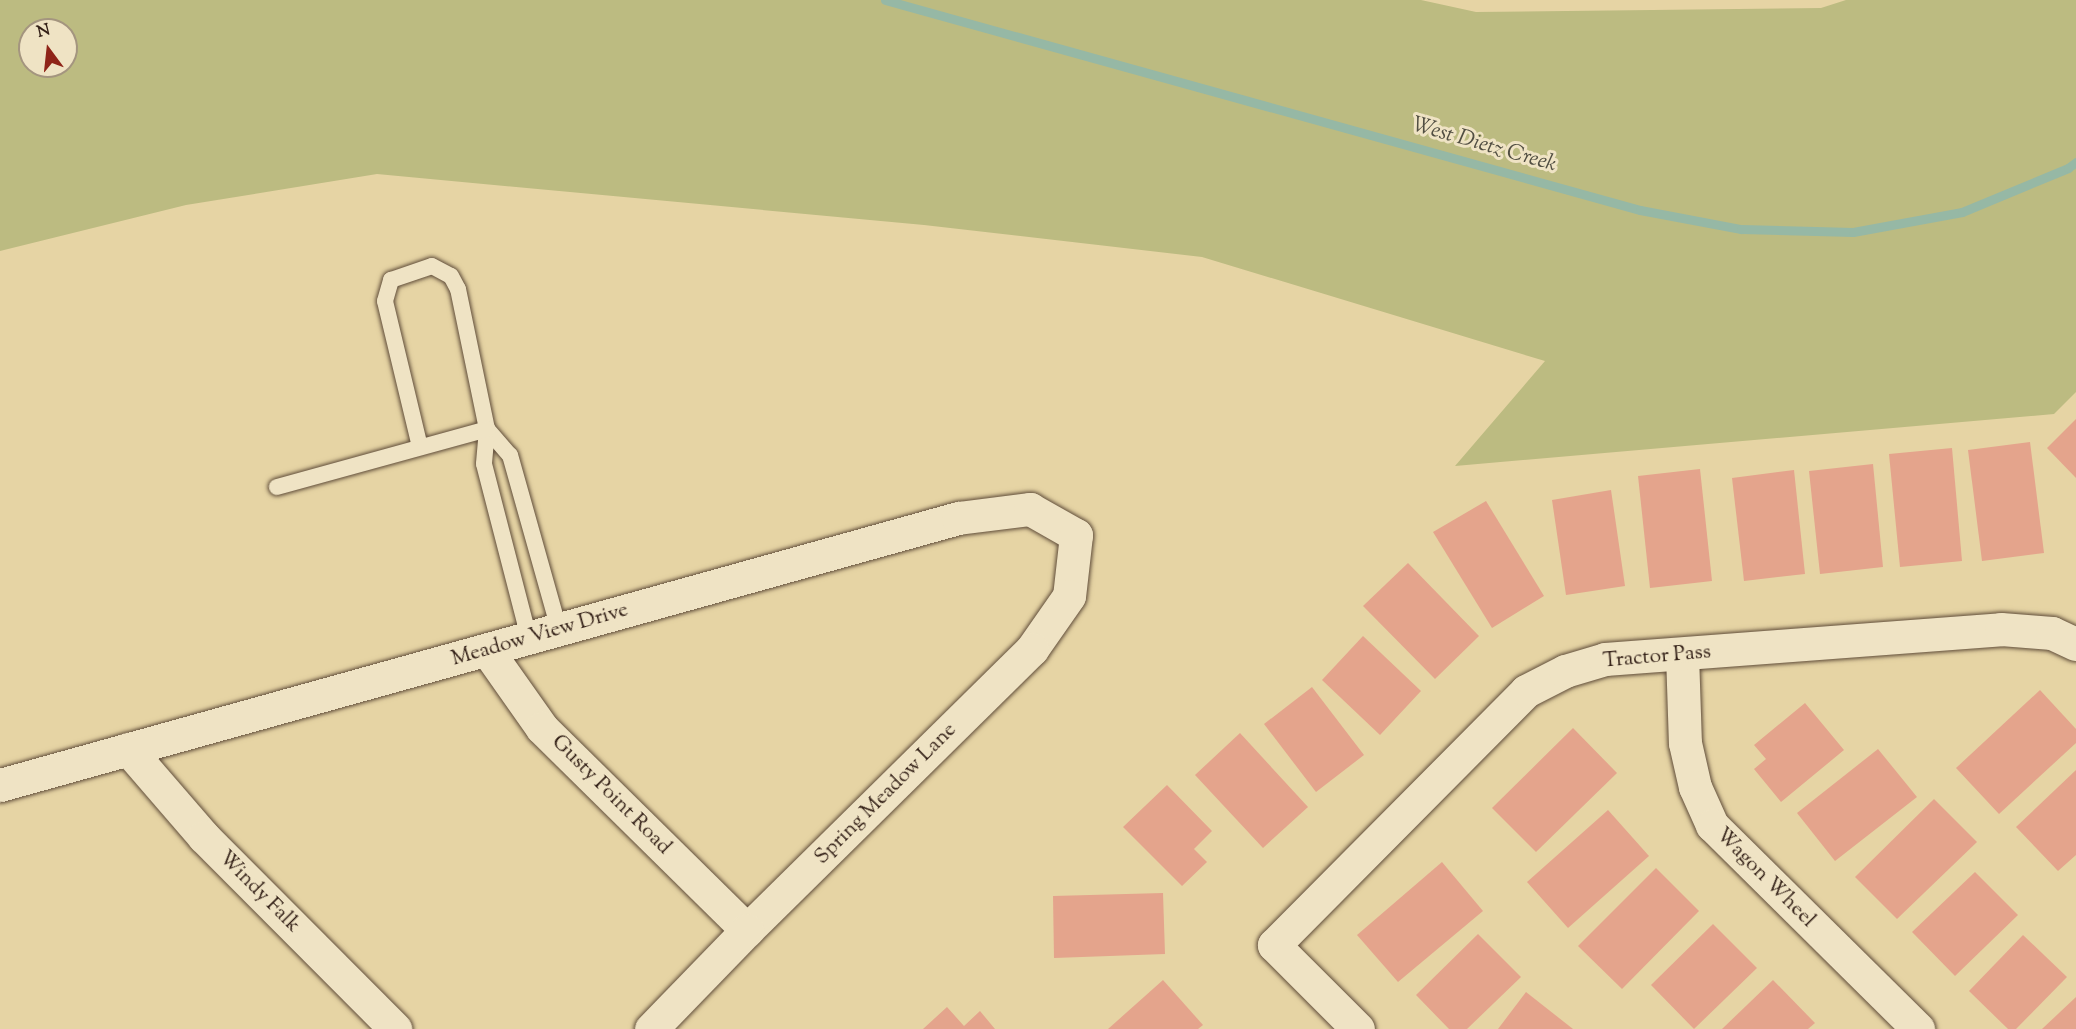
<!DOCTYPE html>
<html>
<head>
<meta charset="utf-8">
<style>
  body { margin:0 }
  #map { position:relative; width:2076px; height:1029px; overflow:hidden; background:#e6d4a4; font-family:"Sorts Mill Goudy",serif }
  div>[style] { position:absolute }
  .green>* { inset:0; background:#bcbb81 }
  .stream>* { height:9px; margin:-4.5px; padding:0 4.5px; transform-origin:4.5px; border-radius:4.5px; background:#96b8a5 }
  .building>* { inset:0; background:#e4a48c }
  .roads { filter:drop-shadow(0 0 2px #604d3a) drop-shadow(0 0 2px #604d3a) }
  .lane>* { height:16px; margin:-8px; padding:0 8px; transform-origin:8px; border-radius:8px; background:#efe3c4 }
  .street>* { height:33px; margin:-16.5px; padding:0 16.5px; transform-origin:16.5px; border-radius:16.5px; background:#efe3c4 }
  span { translate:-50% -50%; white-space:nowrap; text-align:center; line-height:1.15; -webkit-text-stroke:6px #efe3c4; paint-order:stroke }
  .street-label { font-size:21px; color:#332017 }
  .water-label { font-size:22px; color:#514e42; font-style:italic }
  .north { position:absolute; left:18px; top:18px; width:60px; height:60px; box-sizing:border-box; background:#efe3c4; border:2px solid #a4957f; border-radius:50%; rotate:345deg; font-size:16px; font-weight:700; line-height:24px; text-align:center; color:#332017 }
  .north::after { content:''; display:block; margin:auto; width:21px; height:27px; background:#8f2418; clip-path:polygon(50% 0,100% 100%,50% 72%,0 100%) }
</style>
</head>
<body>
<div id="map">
  <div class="green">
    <i style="clip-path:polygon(evenodd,0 0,1421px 0,1476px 12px,1821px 8px,1846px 0,2076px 0,2076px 392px,2054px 414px,1455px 466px,1545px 361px,1202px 257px,924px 225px,377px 174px,186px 205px,0 251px,0 0,30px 30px,66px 30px,66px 66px,30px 66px,30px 30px)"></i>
  </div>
  <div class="stream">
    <i style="left:885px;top:0;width:784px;rotate:15.54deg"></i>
    <i style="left:1640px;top:210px;width:103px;rotate:10.7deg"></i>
    <i style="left:1741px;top:229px;width:112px;rotate:1.5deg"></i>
    <i style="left:1853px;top:232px;width:111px;rotate:-10.4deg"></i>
    <i style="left:1962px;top:212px;width:115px;rotate:-22.5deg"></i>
    <i style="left:2068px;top:168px;width:10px;rotate:-37deg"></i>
  </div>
  <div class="building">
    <i style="clip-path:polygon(2076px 419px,2076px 478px,2047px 448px)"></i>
    <i style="clip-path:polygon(2030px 442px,2044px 553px,1982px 561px,1968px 450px)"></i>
    <i style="clip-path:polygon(1952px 448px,1962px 561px,1900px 567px,1889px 454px)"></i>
    <i style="clip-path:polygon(1873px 464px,1883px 567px,1820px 574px,1809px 471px)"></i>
    <i style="clip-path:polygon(1700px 469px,1712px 581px,1650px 588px,1638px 476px)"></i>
    <i style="clip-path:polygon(1794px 470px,1805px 574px,1744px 581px,1732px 478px)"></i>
    <i style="clip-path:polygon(1611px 490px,1625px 586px,1566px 595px,1552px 500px)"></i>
    <i style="clip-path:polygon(1486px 501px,1544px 596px,1492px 628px,1433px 532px)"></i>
    <i style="clip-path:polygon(1408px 563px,1479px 636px,1435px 679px,1363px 606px)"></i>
    <i style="clip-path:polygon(1363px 636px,1421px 691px,1380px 735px,1322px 680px)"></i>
    <i style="clip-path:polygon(1312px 687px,1364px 755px,1316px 792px,1264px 724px)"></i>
    <i style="clip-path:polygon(2040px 690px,2076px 729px,2076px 743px,1999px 814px,1956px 768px)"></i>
    <i style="clip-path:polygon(1805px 703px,1844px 750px,1781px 802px,1754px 769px,1766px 759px,1754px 745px)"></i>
    <i style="clip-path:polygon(1573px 728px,1617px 773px,1536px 852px,1492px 808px)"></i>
    <i style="clip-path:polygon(1240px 733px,1308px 807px,1263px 848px,1195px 775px)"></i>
    <i style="clip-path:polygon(1878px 749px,1917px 797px,1835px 861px,1797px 813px)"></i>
    <i style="clip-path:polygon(2076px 770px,2076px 855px,2058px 871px,2016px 827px)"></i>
    <i style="clip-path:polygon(1167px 785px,1212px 831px,1194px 849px,1207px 862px,1182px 886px,1123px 827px)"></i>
    <i style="clip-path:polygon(1934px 799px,1977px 842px,1897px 919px,1855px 877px)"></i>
    <i style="clip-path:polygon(1608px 810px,1649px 856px,1568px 928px,1527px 882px)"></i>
    <i style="clip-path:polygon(1442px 862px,1483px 911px,1398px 982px,1357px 935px)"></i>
    <i style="clip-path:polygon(1656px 868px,1699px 911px,1622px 989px,1578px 946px)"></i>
    <i style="clip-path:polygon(1975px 872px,2018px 915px,1955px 976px,1912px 932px)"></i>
    <i style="clip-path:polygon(1163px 893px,1165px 954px,1054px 958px,1053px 896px)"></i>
    <i style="clip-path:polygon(1713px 924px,1757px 968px,1694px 1029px,1651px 985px)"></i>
    <i style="clip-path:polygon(1478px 934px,1521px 977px,1467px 1029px,1449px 1029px,1416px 995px)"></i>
    <i style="clip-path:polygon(2023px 935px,2067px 977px,2016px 1029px,2008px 1029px,1969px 991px)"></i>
    <i style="clip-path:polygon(1163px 980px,1203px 1025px,1198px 1029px,1108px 1029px)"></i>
    <i style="clip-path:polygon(1773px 980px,1815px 1023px,1808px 1029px,1722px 1029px)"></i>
    <i style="clip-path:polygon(1526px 992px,1573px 1029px,1498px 1029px)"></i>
    <i style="clip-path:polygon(2076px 997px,2076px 1029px,2042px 1029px)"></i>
    <i style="clip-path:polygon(947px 1007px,964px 1026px,980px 1011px,995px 1029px,923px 1029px)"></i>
  </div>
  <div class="roads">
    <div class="lane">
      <i style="left:487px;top:429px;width:35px;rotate:49deg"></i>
      <i style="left:510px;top:455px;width:181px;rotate:74.3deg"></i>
      <i style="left:420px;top:447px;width:150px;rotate:-103.5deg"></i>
      <i style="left:385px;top:301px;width:22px;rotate:-74deg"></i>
      <i style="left:391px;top:280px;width:43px;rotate:-18.9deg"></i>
      <i style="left:432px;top:266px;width:21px;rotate:28deg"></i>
      <i style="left:451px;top:276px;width:15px;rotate:62deg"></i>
      <i style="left:458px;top:289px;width:143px;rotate:78.3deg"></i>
      <i style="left:487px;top:429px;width:35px;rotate:95deg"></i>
      <i style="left:484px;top:464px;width:180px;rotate:75.5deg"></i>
      <i style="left:277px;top:487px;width:218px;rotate:-15.4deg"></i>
    </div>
    <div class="street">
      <i style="left:487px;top:650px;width:95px;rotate:54.8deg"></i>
      <i style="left:542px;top:728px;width:288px;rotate:44.6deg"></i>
      <i style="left:1682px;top:654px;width:89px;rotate:88.1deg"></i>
      <i style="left:1685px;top:743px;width:45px;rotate:77.2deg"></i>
      <i style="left:1695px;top:787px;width:42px;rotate:65.9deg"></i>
      <i style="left:1712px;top:825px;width:290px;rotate:44.7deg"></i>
      <i style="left:128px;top:749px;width:116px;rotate:49.2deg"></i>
      <i style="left:204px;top:837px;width:271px;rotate:45.1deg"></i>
      <i style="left:0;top:785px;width:995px;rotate:-15.57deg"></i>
      <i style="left:958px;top:518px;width:73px;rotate:-7.1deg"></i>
      <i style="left:1030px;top:509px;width:53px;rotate:29.5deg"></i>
      <i style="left:1076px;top:535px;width:61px;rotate:96.5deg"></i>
      <i style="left:1069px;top:596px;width:65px;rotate:124.9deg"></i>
      <i style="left:1032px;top:649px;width:400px;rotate:135.4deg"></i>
      <i style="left:747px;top:930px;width:138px;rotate:134.1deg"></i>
      <i style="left:1358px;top:1029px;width:119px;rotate:-135deg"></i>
      <i style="left:1274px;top:945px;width:358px;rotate:-45.2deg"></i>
      <i style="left:1526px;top:691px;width:44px;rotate:-27.1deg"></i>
      <i style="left:1565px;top:671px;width:42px;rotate:-16.7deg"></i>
      <i style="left:1605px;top:659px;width:397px;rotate:-4.3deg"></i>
      <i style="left:2001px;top:629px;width:51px;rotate:4.5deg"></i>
      <i style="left:2052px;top:633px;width:26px;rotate:25deg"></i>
    </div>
  </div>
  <div class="street-label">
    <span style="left:540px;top:635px;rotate:-16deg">Meadow View Drive</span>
    <span style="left:1657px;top:657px;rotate:-5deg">Tractor Pass</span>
    <span style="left:886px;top:794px;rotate:-45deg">Spring Meadow Lane</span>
    <span style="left:611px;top:795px;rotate:45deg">Gusty Point Road</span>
    <span style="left:1765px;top:878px;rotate:45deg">Wagon Wheel</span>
    <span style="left:259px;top:892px;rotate:45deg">Windy Falk</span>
  </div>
  <div class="water-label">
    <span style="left:1484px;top:146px;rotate:16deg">West Dietz Creek</span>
  </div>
  <div class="north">N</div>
</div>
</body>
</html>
